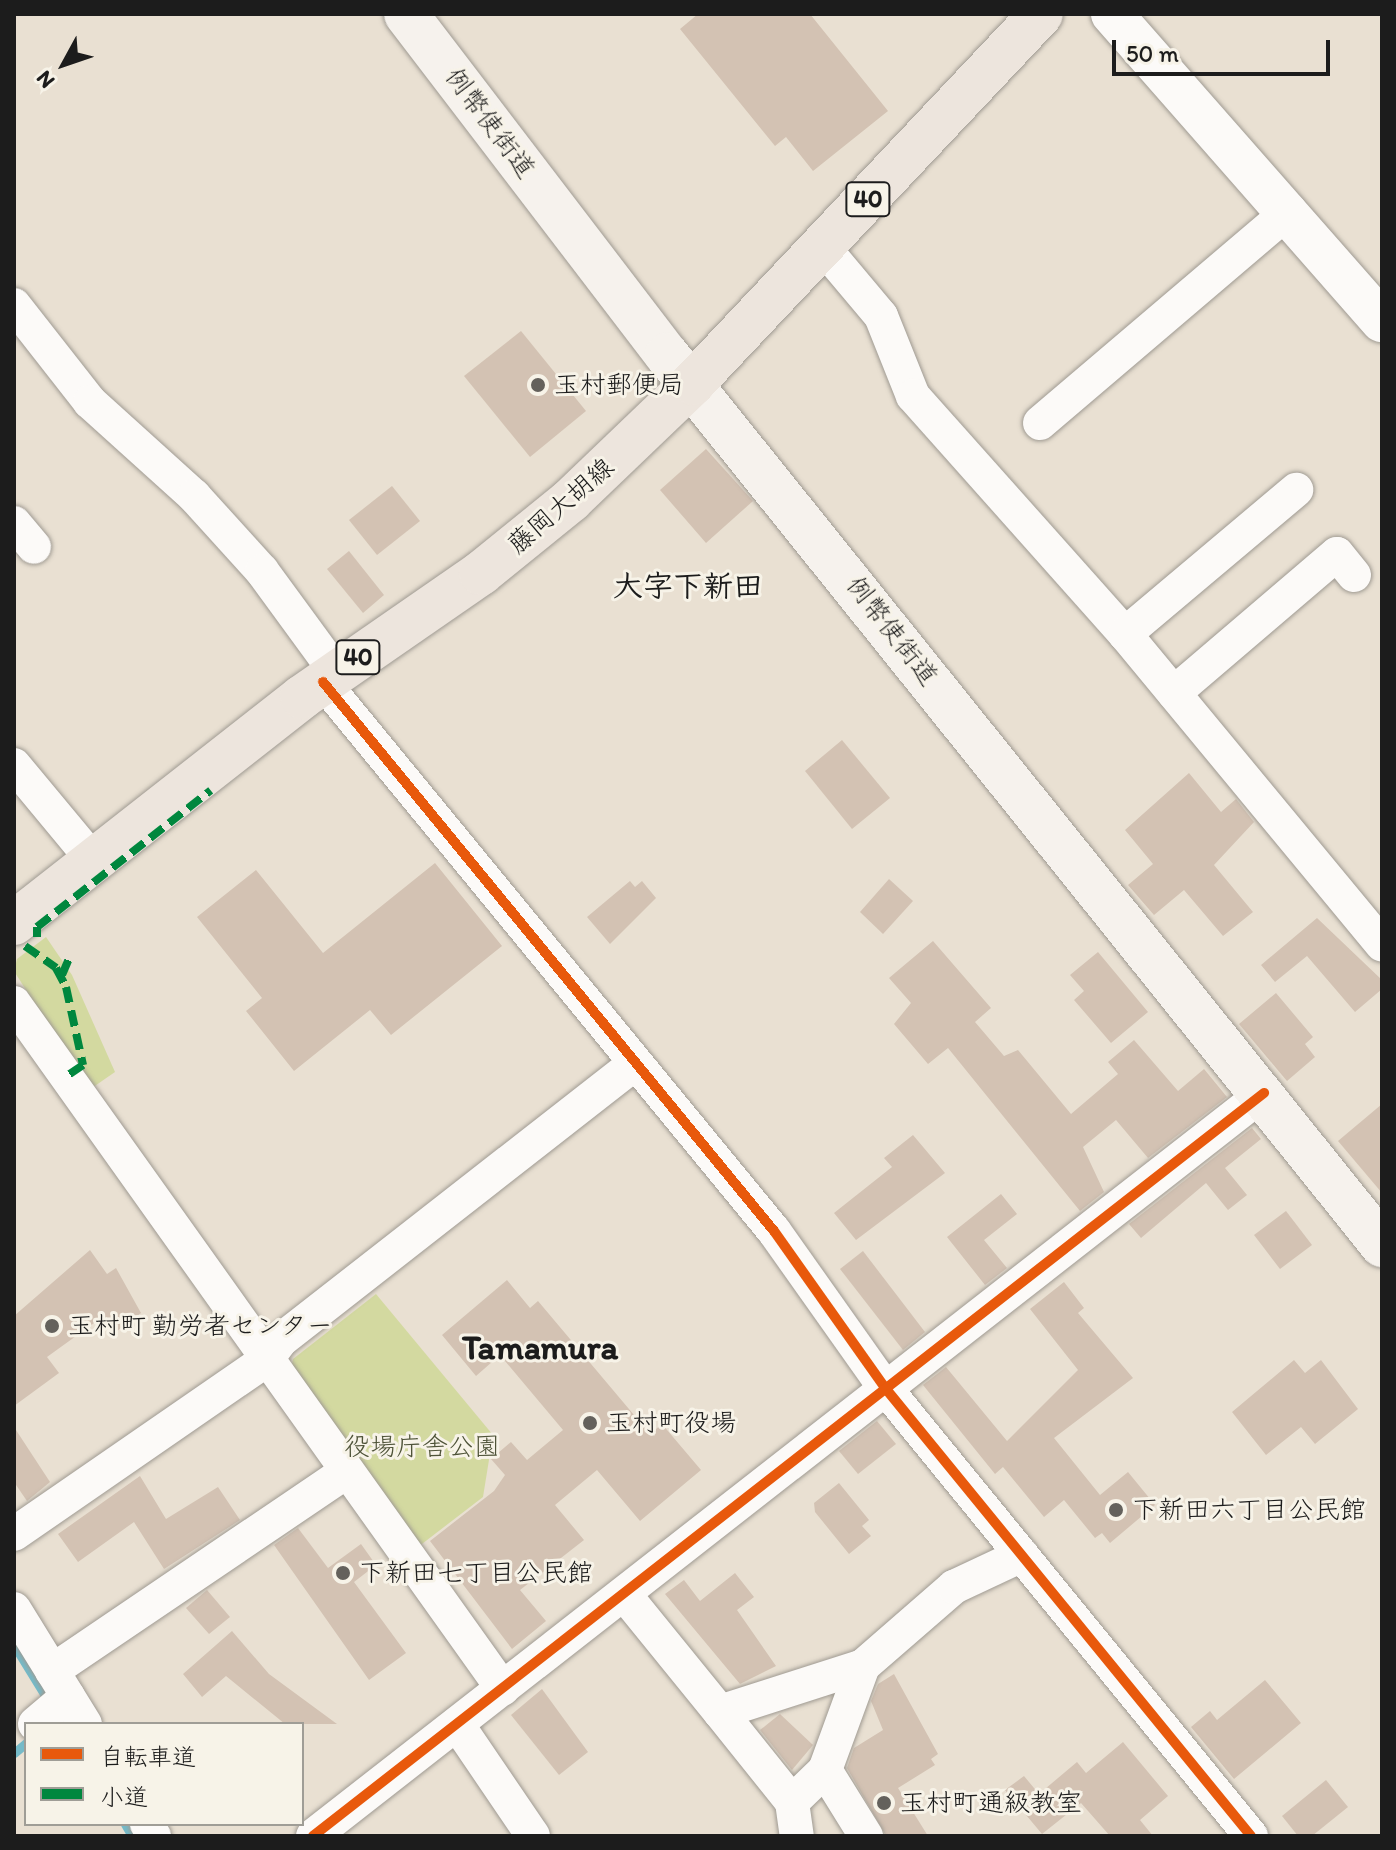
<!DOCTYPE html>
<html>
<head>
<meta charset="utf-8">
<style>
  body { margin:0 }
  #map { position:relative; width:1396px; height:1850px; overflow:hidden; background:#e9e0d2; font-family:Itim,"Klee One",sans-serif }
  div>[style] { position:absolute }
  .green>* { inset:0; background:#d3d9a0 }
  .stream>* { height:9px; margin:-4.5px; padding:0 4.5px; transform-origin:4.5px; border-radius:4.5px; background:#75bac8 }
  .building>* { inset:0; background:#d3c2b3 }
  .roads { filter:drop-shadow(0 0 2px #9f9a92) drop-shadow(0 0 2px #9f9a92) }
  .minor>* { height:34px; margin:-17px; padding:0 17px; transform-origin:17px; border-radius:17px; background:#fcfaf8 }
  .tertiary>* { height:42px; margin:-21px; padding:0 21px; transform-origin:21px; border-radius:21px; background:#fcfaf8 }
  .secondary>* { height:44px; margin:-22px; padding:0 22px; transform-origin:22px; border-radius:22px; background:#f6f2ed }
  .primary>* { height:44px; margin:-22px; padding:0 22px; transform-origin:22px; border-radius:22px; background:#ede5dd }
  .quiet>* { height:8px; margin-top:-4px; transform-origin:0; background:repeating-linear-gradient(90deg,#00873e 0 16px,transparent 0 24px) }
  .cycleway>* { height:10px; margin:-5px; padding:0 5px; transform-origin:5px; border-radius:5px; background:#e8590c }
  .dots>* { width:22px; height:22px; translate:-50% -50%; box-sizing:border-box; border:4px solid #f7f3e8; border-radius:50% }
  span { translate:-50% -50%; white-space:nowrap; text-align:center; line-height:1.15; -webkit-text-stroke:6px #f7f3e8; paint-order:stroke }
  .shield-label span { padding:2px 6px; background:#f7f3e8; border:2px solid; border-radius:6px; -webkit-text-stroke-width:0 }
  .shield-label { font-size:24px; color:#1c1c1c; font-weight:700 }
  .street-label { font-size:26px; color:#1c1c1c }
  .poi-label { font-size:26px; color:#1c1c1c }
  .left { translate:0 -50%; text-align:left }
  .park-label { font-size:26px; color:#4e5338 }
  .quarter-label { font-size:30px; color:#1c1c1c; font-weight:700 }
  .district-label { font-size:34px; color:#1c1c1c; font-weight:700 }
  .frame { position:absolute; inset:0; border:16px solid #1c1c1c; pointer-events:none }
  .legend { position:absolute; left:24px; top:1722px; width:280px; height:104px; box-sizing:border-box; background:#f7f3e8; border:2px solid #9f9d96; margin:0; padding:10px 14px; list-style:none; font-size:24px; color:#1c1c1c }
  .legend li { display:flex; align-items:center; gap:16px; height:40px }
  .legend b { width:40px; border:2px solid #9f9d96 }
  .north { position:absolute; left:24px; top:24px; width:80px; height:80px; -webkit-text-stroke:6px #f7f3e8; paint-order:stroke; rotate:230deg; font-size:22px; font-weight:700; line-height:32px; text-align:center; color:#1c1c1c }
  .north::after { content:''; display:block; margin:auto; width:28px; height:36px; background:#1c1c1c; clip-path:polygon(50% 0,100% 100%,50% 72%,0 100%) }
  .scale { position:absolute; left:1112px; top:40px; width:218px; height:36px; box-sizing:border-box; border:4px solid #1c1c1c; border-top:0; padding-left:10px; font-size:24px; line-height:28px; white-space:nowrap; color:#1c1c1c; -webkit-text-stroke:6px #f7f3e8; paint-order:stroke }
</style>
</head>
<body>
<div id="map">
  <div class="green">
    <i style="clip-path:polygon(46px 937px,72px 975px,115px 1072px,89px 1090px,14px 971px,17px 959px)"></i>
    <i style="clip-path:polygon(376px 1294px,493px 1435px,483px 1497px,418px 1547px,291px 1370px,293px 1359px)"></i>
  </div>
  <div class="stream">
    <i style="left:14px;top:1645px;width:61px;rotate:58.4deg"></i>
    <i style="left:14px;top:1753px;width:16px;rotate:-40deg"></i>
    <i style="left:125px;top:1824px;width:14px;rotate:60deg"></i>
  </div>
  <div class="building">
    <i style="clip-path:polygon(698px 14px,810px 14px,888px 111px,813px 171px,786px 137px,775px 146px,680px 29px)"></i>
    <i style="clip-path:polygon(521px 331px,586px 411px,530px 457px,464px 376px)"></i>
    <i style="clip-path:polygon(706px 449px,753px 501px,706px 543px,660px 490px)"></i>
    <i style="clip-path:polygon(392px 486px,420px 521px,377px 555px,349px 520px)"></i>
    <i style="clip-path:polygon(349px 551px,384px 595px,363px 613px,327px 569px)"></i>
    <i style="clip-path:polygon(842px 740px,890px 798px,852px 829px,805px 771px)"></i>
    <i style="clip-path:polygon(1189px 773px,1221px 812px,1236px 799px,1254px 822px,1214px 865px,1253px 912px,1223px 936px,1184px 890px,1154px 915px,1128px 885px,1153px 864px,1125px 830px)"></i>
    <i style="clip-path:polygon(435px 863px,502px 946px,391px 1035px,370px 1010px,294px 1071px,246px 1011px,262px 998px,197px 917px,256px 870px,323px 953px)"></i>
    <i style="clip-path:polygon(889px 879px,913px 901px,883px 934px,860px 912px)"></i>
    <i style="clip-path:polygon(630px 881px,635px 887px,642px 881px,656px 898px,610px 944px,587px 917px)"></i>
    <i style="clip-path:polygon(1317px 918px,1382px 980px,1382px 989px,1355px 1012px,1307px 956px,1275px 982px,1261px 965px)"></i>
    <i style="clip-path:polygon(933px 941px,991px 1008px,975px 1022px,1004px 1056px,1018px 1050px,1071px 1114px,1118px 1074px,1108px 1062px,1134px 1040px,1178px 1091px,1204px 1069px,1227px 1097px,1148px 1158px,1116px 1120px,1083px 1147px,1104px 1192px,1080px 1211px,948px 1048px,928px 1064px,894px 1024px,911px 1003px,889px 978px)"></i>
    <i style="clip-path:polygon(1098px 952px,1148px 1012px,1111px 1043px,1074px 1000px,1084px 991px,1070px 975px)"></i>
    <i style="clip-path:polygon(1276px 993px,1313px 1037px,1305px 1044px,1315px 1057px,1287px 1081px,1239px 1024px)"></i>
    <i style="clip-path:polygon(1382px 1104px,1382px 1193px,1338px 1141px)"></i>
    <i style="clip-path:polygon(1252px 1128px,1261px 1139px,1225px 1168px,1247px 1195px,1228px 1210px,1206px 1183px,1141px 1238px,1129px 1224px)"></i>
    <i style="clip-path:polygon(913px 1135px,945px 1173px,856px 1240px,834px 1213px,892px 1167px,884px 1158px)"></i>
    <i style="clip-path:polygon(1001px 1194px,1017px 1214px,984px 1240px,1007px 1268px,985px 1285px,947px 1237px)"></i>
    <i style="clip-path:polygon(1286px 1211px,1312px 1245px,1280px 1269px,1254px 1235px)"></i>
    <i style="clip-path:polygon(90px 1250px,107px 1274px,116px 1268px,141px 1313px,113px 1334px,101px 1318px,47px 1357px,59px 1373px,14px 1406px,14px 1316px)"></i>
    <i style="clip-path:polygon(863px 1251px,925px 1332px,903px 1350px,840px 1269px)"></i>
    <i style="clip-path:polygon(507px 1280px,530px 1308px,538px 1301px,650px 1434px,662px 1424px,701px 1470px,640px 1521px,597px 1470px,555px 1505px,584px 1540px,520px 1590px,546px 1621px,512px 1649px,430px 1541px,494px 1491px,505px 1475px,491px 1459px,511px 1442px,527px 1460px,563px 1430px,500px 1355px,476px 1376px,442px 1335px)"></i>
    <i style="clip-path:polygon(1064px 1282px,1084px 1308px,1078px 1313px,1133px 1378px,1054px 1438px,1100px 1495px,1128px 1472px,1155px 1505px,1110px 1543px,1102px 1533px,1095px 1538px,1064px 1500px,1044px 1517px,1003px 1467px,995px 1474px,923px 1385px,946px 1367px,1007px 1441px,1078px 1370px,1030px 1309px)"></i>
    <i style="clip-path:polygon(1294px 1360px,1305px 1373px,1321px 1360px,1358px 1409px,1315px 1444px,1301px 1427px,1266px 1455px,1232px 1412px)"></i>
    <i style="clip-path:polygon(877px 1421px,896px 1444px,858px 1474px,839px 1451px)"></i>
    <i style="clip-path:polygon(14px 1427px,50px 1482px,27px 1501px,14px 1482px)"></i>
    <i style="clip-path:polygon(140px 1476px,166px 1519px,218px 1487px,240px 1520px,164px 1569px,134px 1522px,78px 1562px,58px 1534px)"></i>
    <i style="clip-path:polygon(839px 1483px,869px 1520px,862px 1526px,871px 1536px,849px 1554px,815px 1512px,814px 1503px)"></i>
    <i style="clip-path:polygon(298px 1528px,328px 1568px,361px 1544px,376px 1565px,354px 1582px,406px 1653px,369px 1680px,274px 1545px)"></i>
    <i style="clip-path:polygon(735px 1573px,754px 1597px,737px 1610px,776px 1666px,740px 1684px,665px 1594px,684px 1580px,700px 1601px)"></i>
    <i style="clip-path:polygon(207px 1590px,230px 1617px,209px 1634px,186px 1608px)"></i>
    <i style="clip-path:polygon(232px 1631px,269px 1674px,337px 1724px,285px 1724px,226px 1676px,202px 1697px,183px 1674px)"></i>
    <i style="clip-path:polygon(894px 1674px,938px 1754px,931px 1759px,935px 1765px,898px 1788px,928px 1836px,886px 1836px,847px 1768px,854px 1748px,883px 1730px,871px 1701px,878px 1684px)"></i>
    <i style="clip-path:polygon(1265px 1680px,1301px 1723px,1234px 1779px,1191px 1727px,1210px 1711px,1217px 1720px)"></i>
    <i style="clip-path:polygon(542px 1689px,588px 1752px,559px 1775px,511px 1715px)"></i>
    <i style="clip-path:polygon(780px 1714px,813px 1745px,792px 1770px,760px 1730px)"></i>
    <i style="clip-path:polygon(1123px 1742px,1168px 1796px,1140px 1820px,1153px 1836px,1110px 1836px,1081px 1803px,1042px 1834px,1005px 1790px,1024px 1776px,1039px 1794px,1077px 1762px,1086px 1773px)"></i>
    <i style="clip-path:polygon(1326px 1780px,1348px 1807px,1312px 1836px,1298px 1836px,1282px 1816px)"></i>
  </div>
  <div class="roads">
    <div class="minor">
      <i style="left:823px;top:247px;width:90px;rotate:50deg"></i>
      <i style="left:881px;top:316px;width:86px;rotate:68.2deg"></i>
      <i style="left:913px;top:396px;width:319px;rotate:48.3deg"></i>
      <i style="left:1125px;top:634px;width:403px;rotate:50.4deg"></i>
      <i style="left:14px;top:305px;width:123px;rotate:51.9deg"></i>
      <i style="left:90px;top:402px;width:140px;rotate:42.1deg"></i>
      <i style="left:194px;top:496px;width:101px;rotate:47.8deg"></i>
      <i style="left:262px;top:571px;width:125px;rotate:53.8deg"></i>
      <i style="left:1040px;top:423px;width:328px;rotate:-40.4deg"></i>
      <i style="left:14px;top:523px;width:31px;rotate:50deg"></i>
      <i style="left:1125px;top:634px;width:224px;rotate:-40.1deg"></i>
      <i style="left:323px;top:682px;width:710px;rotate:50.6deg"></i>
      <i style="left:774px;top:1231px;width:194px;rotate:54.7deg"></i>
      <i style="left:886px;top:1389px;width:577px;rotate:50.77deg"></i>
      <i style="left:1174px;top:693px;width:214px;rotate:-40.5deg"></i>
      <i style="left:1337px;top:554px;width:27px;rotate:51deg"></i>
      <i style="left:14px;top:765px;width:124px;rotate:50.3deg"></i>
      <i style="left:14px;top:1003px;width:842px;rotate:54.52deg"></i>
      <i style="left:14px;top:1534px;width:306px;rotate:-34.6deg"></i>
      <i style="left:266px;top:1360px;width:25px;rotate:-53deg"></i>
      <i style="left:281px;top:1340px;width:449px;rotate:-38deg"></i>
      <i style="left:624px;top:1594px;width:152px;rotate:50.9deg"></i>
      <i style="left:720px;top:1712px;width:150px;rotate:-17.8deg"></i>
      <i style="left:863px;top:1666px;width:121px;rotate:-41deg"></i>
      <i style="left:954px;top:1587px;width:75px;rotate:-25.2deg"></i>
      <i style="left:14px;top:1609px;width:135px;rotate:58.3deg"></i>
      <i style="left:52px;top:1671px;width:356px;rotate:-34.1deg"></i>
      <i style="left:720px;top:1712px;width:115px;rotate:51.3deg"></i>
      <i style="left:792px;top:1802px;width:34px;rotate:82deg"></i>
      <i style="left:35px;top:1724px;width:43px;rotate:-40.3deg"></i>
      <i style="left:457px;top:1724px;width:135px;rotate:55.8deg"></i>
      <i style="left:825px;top:1770px;width:111px;rotate:-69.9deg"></i>
      <i style="left:792px;top:1802px;width:46px;rotate:-44.1deg"></i>
      <i style="left:825px;top:1770px;width:78px;rotate:58.2deg"></i>
      <i style="left:147px;top:1824px;width:14px;rotate:60deg"></i>
      <i style="left:313px;top:1836px;width:1207px;rotate:-38deg"></i>
    </div>
    <div class="tertiary">
      <i style="left:1112px;top:14px;width:409px;rotate:48.7deg"></i>
    </div>
    <div class="secondary">
      <i style="left:406px;top:14px;width:429px;rotate:52.6deg"></i>
      <i style="left:667px;top:355px;width:1142px;rotate:51.22deg"></i>
    </div>
    <div class="primary">
      <i style="left:14px;top:923px;width:366px;rotate:-38.1deg"></i>
      <i style="left:302px;top:697px;width:218px;rotate:-34.7deg"></i>
      <i style="left:481px;top:573px;width:116px;rotate:-39deg"></i>
      <i style="left:571px;top:500px;width:169px;rotate:-43.8deg"></i>
      <i style="left:693px;top:383px;width:507px;rotate:-46.68deg"></i>
    </div>
  </div>
  <div class="quiet">
    <i style="left:37px;top:937px;width:10px;rotate:-90deg"></i>
    <i style="left:37px;top:927px;width:221px;rotate:-38.2deg"></i>
    <i style="left:25px;top:946px;width:38px;rotate:35deg"></i>
    <i style="left:56px;top:968px;width:21px;rotate:62deg"></i>
    <i style="left:66px;top:987px;width:80px;rotate:77.7deg"></i>
    <i style="left:83px;top:1065px;width:23px;rotate:146deg"></i>
    <i style="left:62px;top:975px;width:23px;rotate:-67deg"></i>
  </div>
  <div class="cycleway">
    <i style="left:323px;top:682px;width:710px;rotate:50.6deg"></i>
    <i style="left:774px;top:1231px;width:194px;rotate:54.7deg"></i>
    <i style="left:886px;top:1389px;width:577px;rotate:50.77deg"></i>
    <i style="left:313px;top:1836px;width:1207px;rotate:-38deg"></i>
  </div>
  <div class="dots">
    <i style="left:538px;top:385px;background:#64615c"></i>
    <i style="left:52px;top:1326px;background:#64615c"></i>
    <i style="left:590px;top:1423px;background:#64615c"></i>
    <i style="left:1116px;top:1510px;background:#64615c"></i>
    <i style="left:343px;top:1573px;background:#64615c"></i>
    <i style="left:884px;top:1803px;background:#64615c"></i>
  </div>
  <div class="shield-label">
    <span style="left:868px;top:199px">40</span>
    <span style="left:358px;top:657px">40</span>
  </div>
  <div class="street-label">
    <span style="left:490px;top:123px;rotate:53deg">例幣使街道</span>
    <span style="left:561px;top:506px;rotate:-41deg">藤岡大胡線</span>
    <span style="left:892px;top:631px;rotate:52deg">例幣使街道</span>
  </div>
  <div class="poi-label">
    <span class="left" style="left:554px;top:385px">玉村郵便局</span>
    <span class="left" style="left:68px;top:1326px">玉村町 勤労者センター</span>
    <span class="left" style="left:606px;top:1423px">玉村町役場</span>
    <span class="left" style="left:1132px;top:1510px">下新田六丁目公民館</span>
    <span class="left" style="left:359px;top:1573px">下新田七丁目公民館</span>
    <span class="left" style="left:900px;top:1803px">玉村町通級教室</span>
  </div>
  <div class="park-label">
    <span style="left:422px;top:1447px">役場庁舎公園</span>
  </div>
  <div class="quarter-label">
    <span style="left:688px;top:586px">大字下新田</span>
  </div>
  <div class="district-label">
    <span style="left:540px;top:1348px">Tamamura</span>
  </div>
  <div class="frame"></div>
  <ul class="legend">
  <li><b style="height:10px;background:#e8590c"></b>自転車道</li>
  <li><b style="height:10px;background:#00873e"></b>小道</li>
  </ul>
  <div class="north">N</div>
  <div class="scale">50 m</div>
</div>
</body>
</html>
